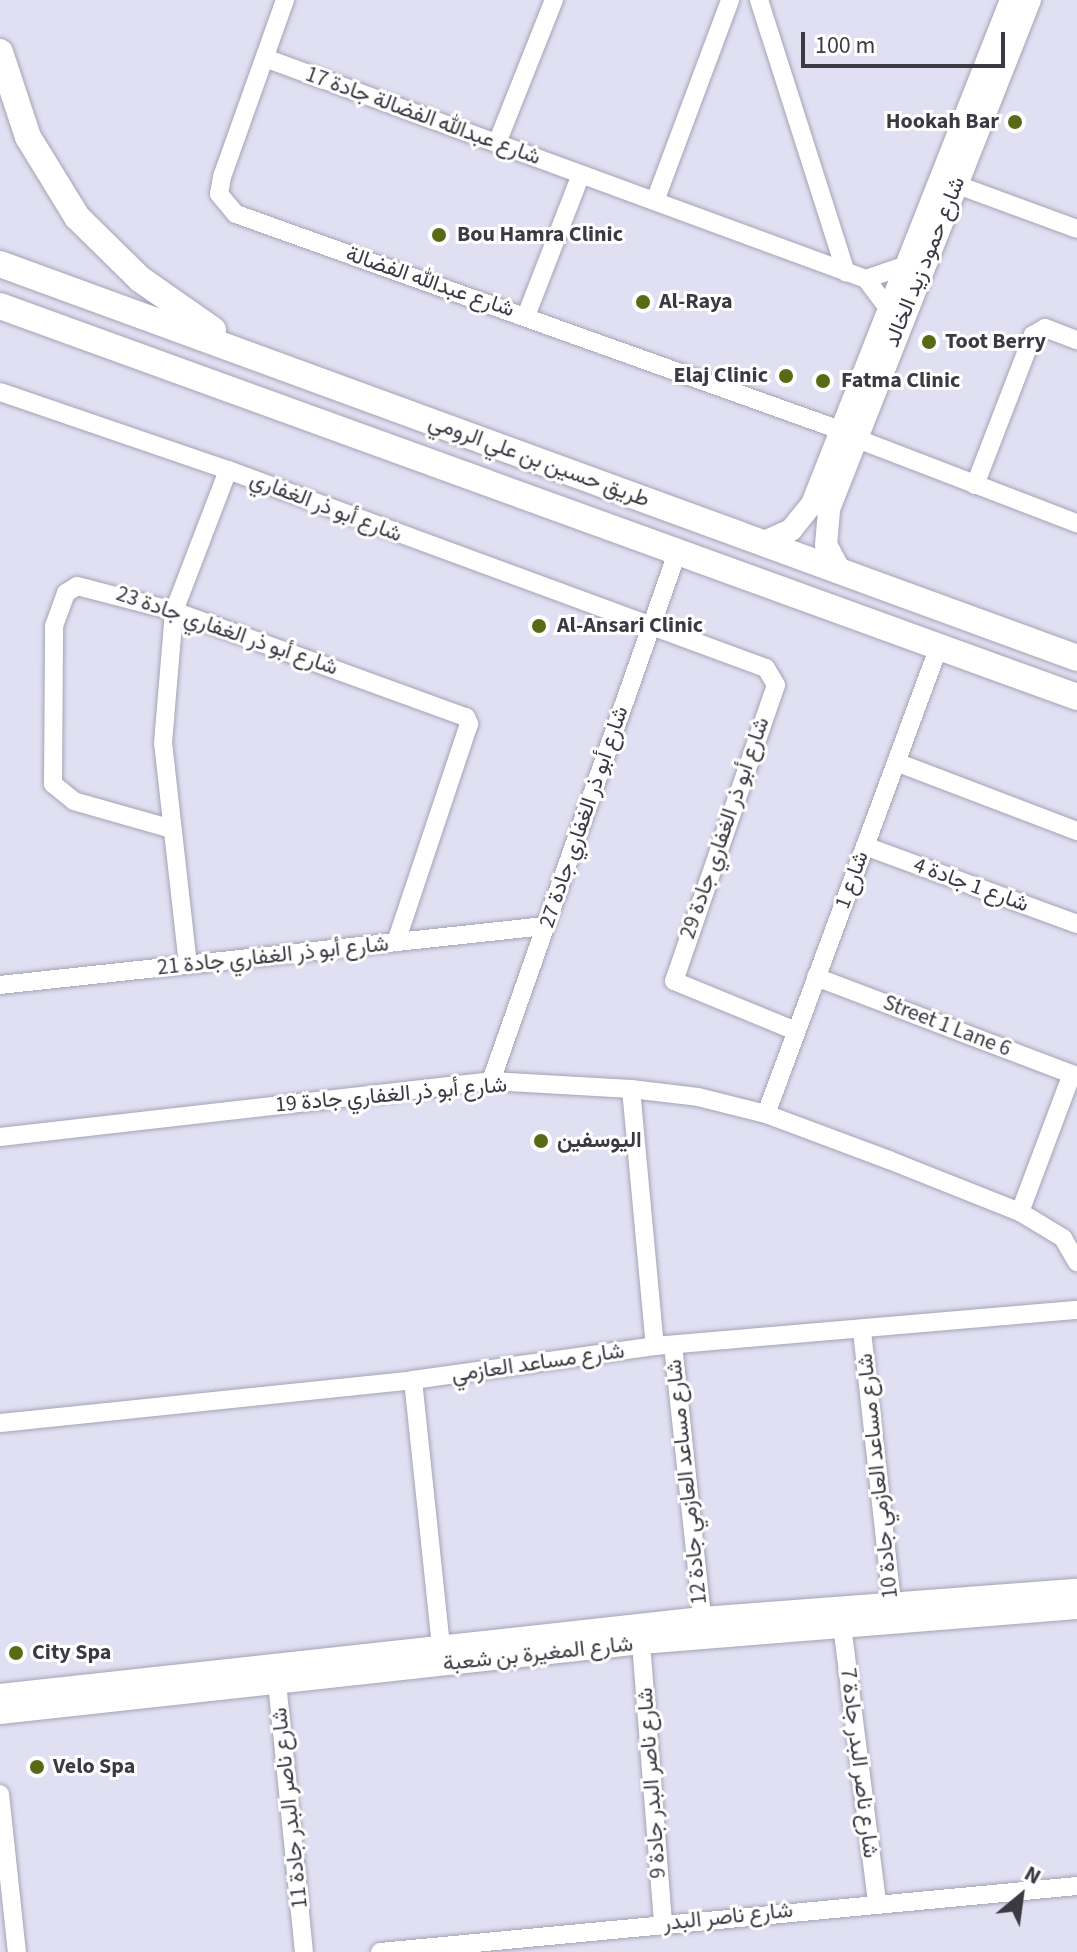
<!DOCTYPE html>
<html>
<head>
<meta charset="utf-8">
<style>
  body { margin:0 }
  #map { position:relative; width:1077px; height:1952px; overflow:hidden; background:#e1e0f2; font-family:"Source Sans 3",Vazirmatn,sans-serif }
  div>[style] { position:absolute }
  .roads { filter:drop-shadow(0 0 2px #a4a3b5) drop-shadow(0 0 2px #a4a3b5) }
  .minor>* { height:18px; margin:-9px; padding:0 9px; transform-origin:9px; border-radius:9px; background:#fff }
  .major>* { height:22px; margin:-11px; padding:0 11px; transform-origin:11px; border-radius:11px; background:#fff }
  .highway>* { height:26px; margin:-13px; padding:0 13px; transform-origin:13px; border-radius:13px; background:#fff }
  .dots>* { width:22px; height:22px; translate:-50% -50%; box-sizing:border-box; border:4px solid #fff; border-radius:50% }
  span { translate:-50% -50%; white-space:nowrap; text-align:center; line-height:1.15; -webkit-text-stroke:6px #fff; paint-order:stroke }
  .street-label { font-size:22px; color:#3b3a42 }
  .poi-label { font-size:22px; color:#3b3a42; font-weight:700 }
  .right { translate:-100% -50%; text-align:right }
  .left { translate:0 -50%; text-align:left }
  .north { position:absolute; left:981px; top:1856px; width:80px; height:80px; -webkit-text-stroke:6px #fff; paint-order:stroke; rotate:29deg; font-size:22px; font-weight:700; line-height:32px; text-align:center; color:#3b3a42 }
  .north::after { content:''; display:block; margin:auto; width:28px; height:36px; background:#3b3a42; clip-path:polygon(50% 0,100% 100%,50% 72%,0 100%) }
  .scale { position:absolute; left:801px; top:32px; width:204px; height:36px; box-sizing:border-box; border:4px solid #3b3a42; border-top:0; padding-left:10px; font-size:24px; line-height:28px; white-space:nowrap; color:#3b3a42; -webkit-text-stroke:6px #fff; paint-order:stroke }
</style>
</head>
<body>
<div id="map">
  <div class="roads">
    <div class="minor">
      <i style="left:285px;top:0;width:188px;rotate:109.6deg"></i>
      <i style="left:222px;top:177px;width:17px;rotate:100deg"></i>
      <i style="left:219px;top:194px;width:26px;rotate:50deg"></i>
      <i style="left:236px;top:214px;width:641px;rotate:19.68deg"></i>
      <i style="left:759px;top:0;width:286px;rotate:72.3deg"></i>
      <i style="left:265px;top:58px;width:640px;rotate:20.19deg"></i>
      <i style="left:866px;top:279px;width:35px;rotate:53deg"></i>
      <i style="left:497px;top:143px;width:154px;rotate:-68.3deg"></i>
      <i style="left:944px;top:180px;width:142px;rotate:20.2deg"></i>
      <i style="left:655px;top:201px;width:215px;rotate:-69.5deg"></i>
      <i style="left:866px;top:279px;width:39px;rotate:-19deg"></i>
      <i style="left:526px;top:316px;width:152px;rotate:-68.8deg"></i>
      <i style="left:0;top:392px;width:241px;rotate:18.9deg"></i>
      <i style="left:228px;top:470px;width:573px;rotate:20.21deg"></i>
      <i style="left:766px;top:668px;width:20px;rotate:60deg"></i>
      <i style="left:776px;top:685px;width:313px;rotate:109deg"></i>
      <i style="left:674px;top:981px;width:132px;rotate:22.3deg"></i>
      <i style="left:855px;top:438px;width:238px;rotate:21deg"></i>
      <i style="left:975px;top:485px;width:161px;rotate:-68.9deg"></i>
      <i style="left:1033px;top:335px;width:14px;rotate:-30deg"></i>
      <i style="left:1045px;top:328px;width:34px;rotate:21deg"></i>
      <i style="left:896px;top:762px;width:194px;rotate:20.9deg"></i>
      <i style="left:172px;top:829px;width:102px;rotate:-164.1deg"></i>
      <i style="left:74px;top:801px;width:27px;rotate:-141deg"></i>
      <i style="left:53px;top:784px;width:158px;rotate:-89.6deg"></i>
      <i style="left:54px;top:626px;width:35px;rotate:-70deg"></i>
      <i style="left:66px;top:593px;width:13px;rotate:-32deg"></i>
      <i style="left:77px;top:586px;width:100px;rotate:14.5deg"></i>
      <i style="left:174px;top:611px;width:311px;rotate:20deg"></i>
      <i style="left:466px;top:717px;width:8px;rotate:67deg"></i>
      <i style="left:469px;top:724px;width:230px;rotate:108.5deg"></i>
      <i style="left:865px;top:846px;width:226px;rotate:20.2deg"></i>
      <i style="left:188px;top:965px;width:223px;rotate:-96.4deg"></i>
      <i style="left:163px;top:743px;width:132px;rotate:-85.2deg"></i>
      <i style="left:174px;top:611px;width:151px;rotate:-69deg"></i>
      <i style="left:816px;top:977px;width:279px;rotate:20.8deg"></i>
      <i style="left:0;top:985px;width:548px;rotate:-6.18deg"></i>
      <i style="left:491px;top:1081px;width:560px;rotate:-70.59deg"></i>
      <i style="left:631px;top:1089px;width:258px;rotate:84.7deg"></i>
      <i style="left:766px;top:1114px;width:498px;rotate:-69.7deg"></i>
      <i style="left:0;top:1137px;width:494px;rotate:-6.5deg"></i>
      <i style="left:491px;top:1081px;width:140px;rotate:3.3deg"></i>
      <i style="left:631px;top:1089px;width:67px;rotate:6.8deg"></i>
      <i style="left:698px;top:1097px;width:70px;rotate:14deg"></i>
      <i style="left:766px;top:1114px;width:131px;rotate:20.5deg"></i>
      <i style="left:889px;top:1160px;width:141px;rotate:21.7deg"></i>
      <i style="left:1020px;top:1212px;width:50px;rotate:31.2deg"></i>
      <i style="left:1063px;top:1238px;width:28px;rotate:60deg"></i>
      <i style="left:1020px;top:1212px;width:147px;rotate:-69.4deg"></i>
      <i style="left:862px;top:1331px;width:285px;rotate:83.7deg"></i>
      <i style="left:673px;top:1345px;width:275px;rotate:83.9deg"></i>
      <i style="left:413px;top:1380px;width:267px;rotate:84deg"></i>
      <i style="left:0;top:1423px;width:415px;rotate:-5.9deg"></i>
      <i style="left:413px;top:1380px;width:244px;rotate:-8deg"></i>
      <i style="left:655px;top:1346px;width:424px;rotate:-4.9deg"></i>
      <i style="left:842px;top:1625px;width:278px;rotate:82.8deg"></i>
      <i style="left:641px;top:1643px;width:282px;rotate:85.5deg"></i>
      <i style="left:276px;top:1672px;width:281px;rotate:84.3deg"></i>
      <i style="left:0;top:1794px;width:159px;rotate:83.9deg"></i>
      <i style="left:380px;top:1952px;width:700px;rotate:-5.41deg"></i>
    </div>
    <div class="major">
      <i style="left:764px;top:542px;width:30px;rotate:-24deg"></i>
      <i style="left:791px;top:530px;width:33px;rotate:-51deg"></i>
      <i style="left:812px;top:504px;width:542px;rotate:-68.45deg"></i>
      <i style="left:839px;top:569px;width:27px;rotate:-118deg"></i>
      <i style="left:826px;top:545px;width:36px;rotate:-85deg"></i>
      <i style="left:829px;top:509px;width:547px;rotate:-68.45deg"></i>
      <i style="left:0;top:1695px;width:706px;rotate:-6.26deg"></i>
      <i style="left:702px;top:1618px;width:376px;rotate:-4.3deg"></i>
      <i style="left:0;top:1713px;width:645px;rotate:-6.23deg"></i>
      <i style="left:641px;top:1643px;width:437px;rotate:-4.6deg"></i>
    </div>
    <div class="highway">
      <i style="left:0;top:52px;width:89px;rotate:71.8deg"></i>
      <i style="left:28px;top:137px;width:94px;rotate:58.5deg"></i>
      <i style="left:77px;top:217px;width:88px;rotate:44.5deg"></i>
      <i style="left:140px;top:279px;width:89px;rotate:34.9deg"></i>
      <i style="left:0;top:264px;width:1147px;rotate:20.09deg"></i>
      <i style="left:0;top:306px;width:1146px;rotate:19.95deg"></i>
    </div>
  </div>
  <div class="dots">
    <i style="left:1015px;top:122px;background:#586a15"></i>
    <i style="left:439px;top:235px;background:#586a15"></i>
    <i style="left:643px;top:302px;background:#586a15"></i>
    <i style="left:929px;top:342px;background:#586a15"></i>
    <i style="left:786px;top:376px;background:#586a15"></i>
    <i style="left:823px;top:381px;background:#586a15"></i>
    <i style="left:539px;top:626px;background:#586a15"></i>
    <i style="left:541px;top:1141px;background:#586a15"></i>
    <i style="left:16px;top:1653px;background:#586a15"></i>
    <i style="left:37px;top:1767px;background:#586a15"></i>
  </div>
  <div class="street-label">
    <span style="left:423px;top:116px;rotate:20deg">شارع عبدالله الفضالة جادة 17</span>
    <span style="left:925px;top:262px;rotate:-68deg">شارع حمود زيد الخالد</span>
    <span style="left:430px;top:282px;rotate:19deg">شارع عبدالله الفضالة</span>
    <span style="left:539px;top:461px;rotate:20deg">طريق حسين بن علي الرومي</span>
    <span style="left:326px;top:507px;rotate:21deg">شارع أبو ذر الغفاري</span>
    <span style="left:227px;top:631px;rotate:19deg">شارع أبو ذر الغفاري جادة 23</span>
    <span style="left:584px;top:817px;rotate:-71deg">شارع أبو ذر الغفاري جادة 27</span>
    <span style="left:725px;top:828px;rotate:-71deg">شارع أبو ذر الغفاري جادة 29</span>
    <span style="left:852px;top:880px;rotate:-70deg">شارع 1</span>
    <span style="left:971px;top:885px;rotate:20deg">شارع 1 جادة 4</span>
    <span style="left:273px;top:956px;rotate:-6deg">شارع أبو ذر الغفاري جادة 21</span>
    <span style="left:947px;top:1026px;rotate:21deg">Street 1 Lane 6</span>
    <span style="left:391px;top:1095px;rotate:-5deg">شارع أبو ذر الغفاري جادة 19</span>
    <span style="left:538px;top:1363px;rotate:-8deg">شارع مساعد العازمي</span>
    <span style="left:878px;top:1476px;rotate:-96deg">شارع مساعد العازمي جادة 10</span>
    <span style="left:687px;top:1482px;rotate:-96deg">شارع مساعد العازمي جادة 12</span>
    <span style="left:538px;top:1654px;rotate:-6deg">شارع المغيرة بن شعبة</span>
    <span style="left:859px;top:1763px;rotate:83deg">شارع ناصر البدر جادة 7</span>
    <span style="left:652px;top:1783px;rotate:-94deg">شارع ناصر البدر جادة 9</span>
    <span style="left:290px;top:1808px;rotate:-96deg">شارع ناصر البدر جادة 11</span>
    <span style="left:728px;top:1917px;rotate:-6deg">شارع ناصر البدر</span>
  </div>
  <div class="poi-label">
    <span class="right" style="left:999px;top:122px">Hookah Bar</span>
    <span class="left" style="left:457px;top:235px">Bou Hamra Clinic</span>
    <span class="left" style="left:659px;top:302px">Al-Raya</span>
    <span class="left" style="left:945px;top:342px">Toot Berry</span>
    <span class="right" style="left:768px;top:376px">Elaj Clinic</span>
    <span class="left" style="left:841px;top:381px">Fatma Clinic</span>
    <span class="left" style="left:557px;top:626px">Al-Ansari Clinic</span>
    <span class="left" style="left:557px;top:1141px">اليوسفين</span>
    <span class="left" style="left:32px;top:1653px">City Spa</span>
    <span class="left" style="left:53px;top:1767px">Velo Spa</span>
  </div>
  <div class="north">N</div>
  <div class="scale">100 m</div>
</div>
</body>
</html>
